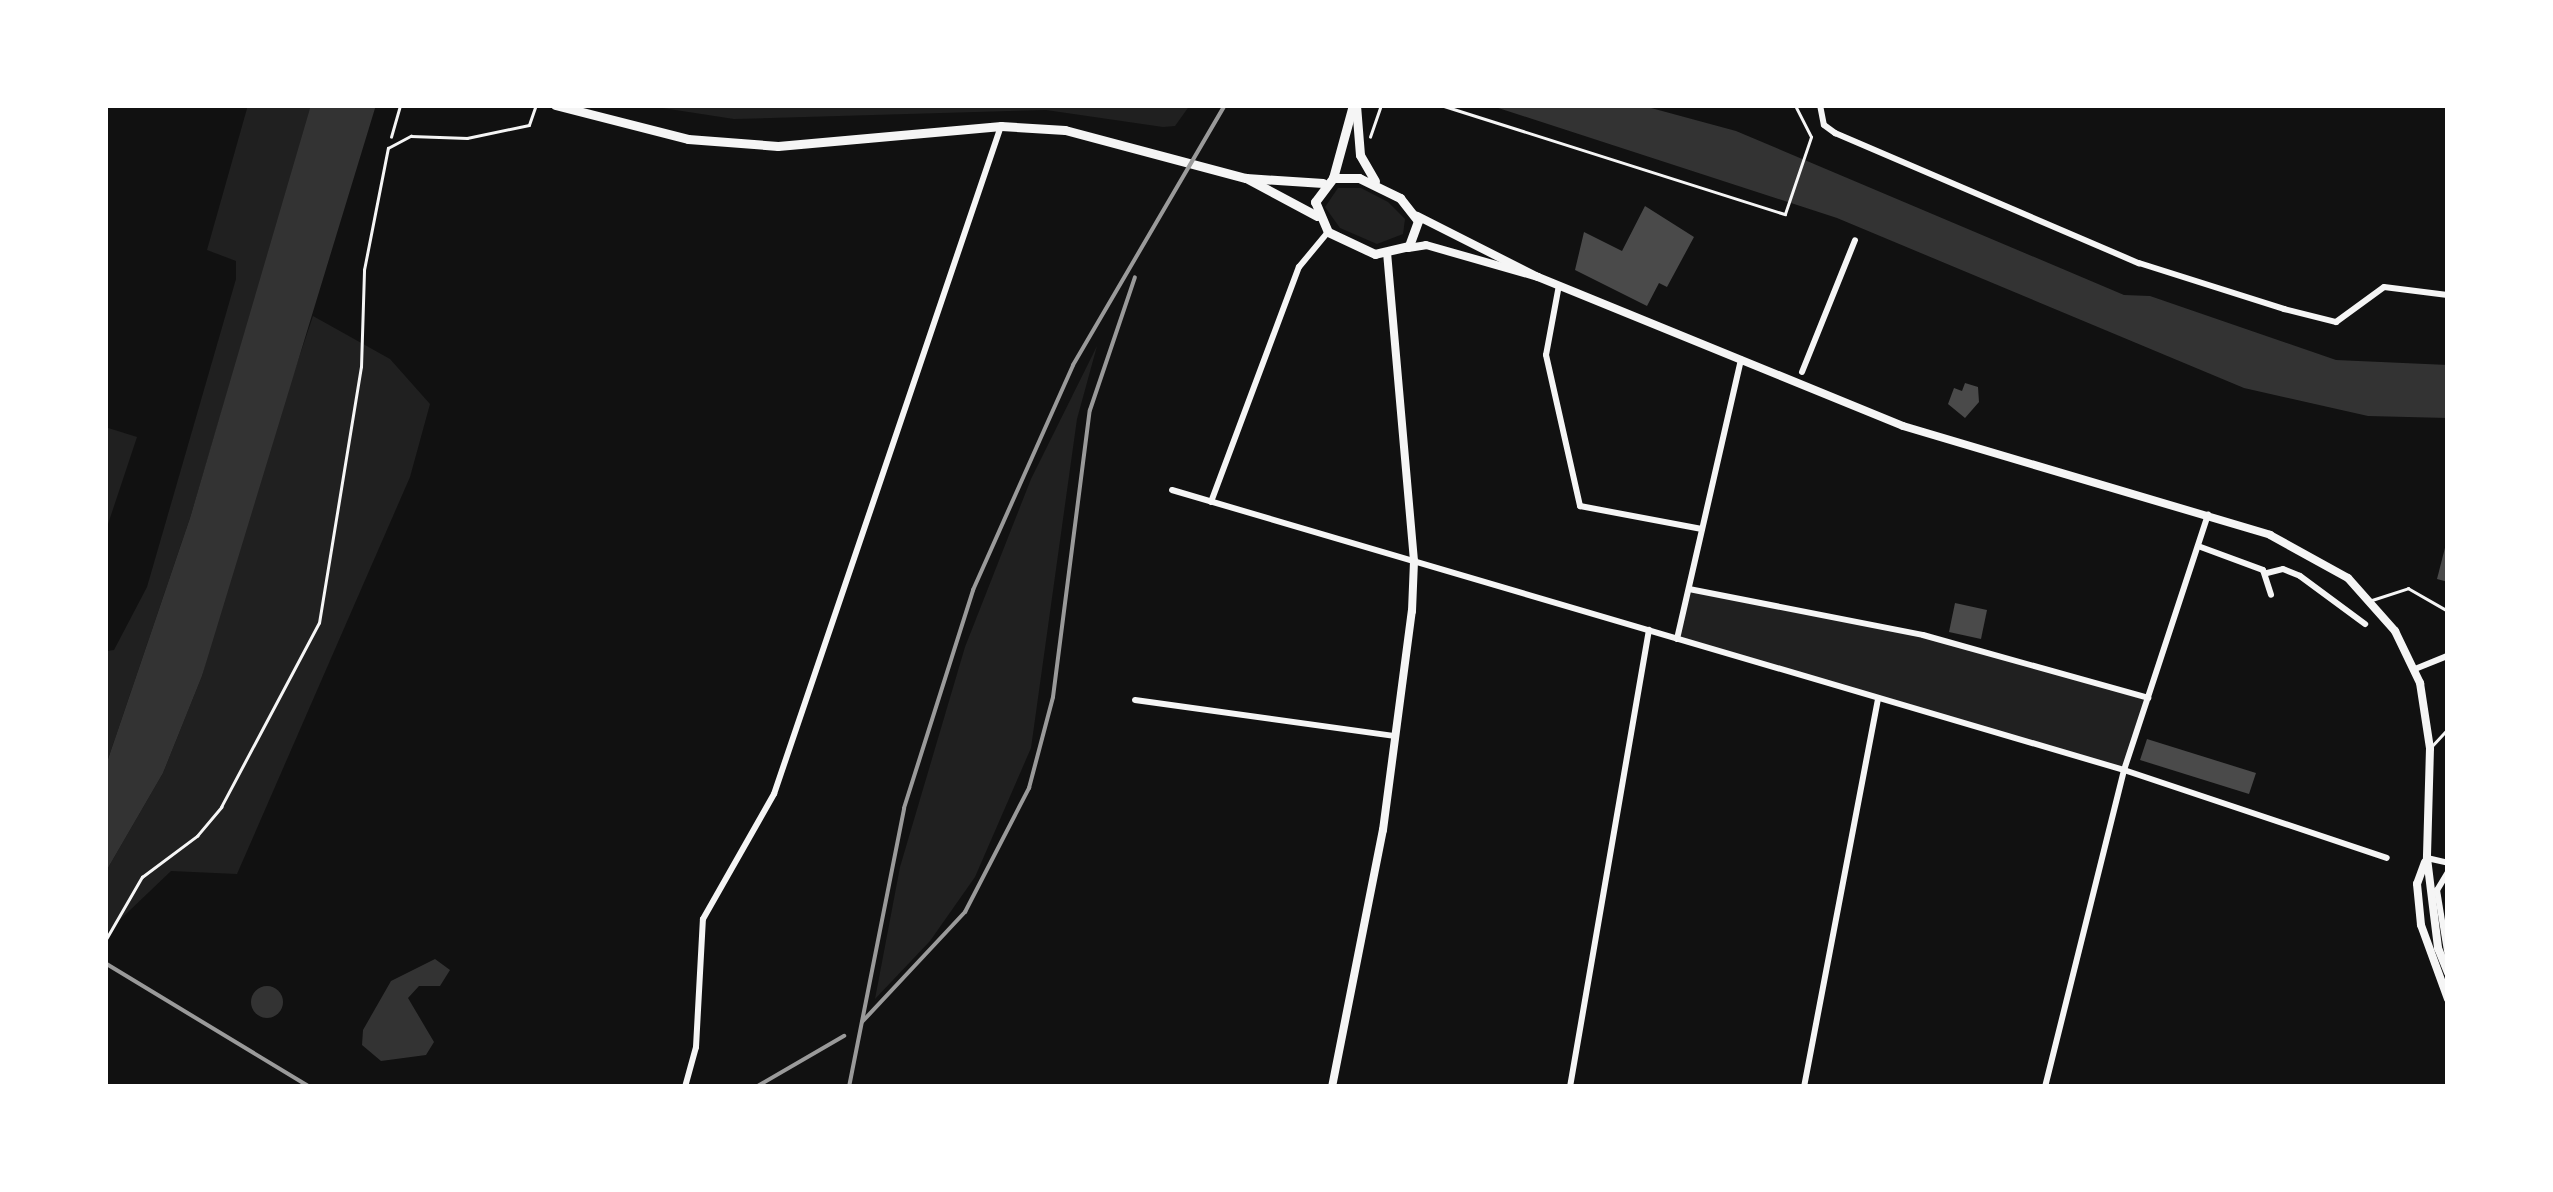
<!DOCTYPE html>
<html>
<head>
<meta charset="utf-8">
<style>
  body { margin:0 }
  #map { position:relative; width:2553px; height:1192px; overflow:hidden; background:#111; font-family:"Public Sans",sans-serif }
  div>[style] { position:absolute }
  .green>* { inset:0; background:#202020 }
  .water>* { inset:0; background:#333 }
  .round { border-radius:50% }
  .building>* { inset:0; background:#4a4a4a }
  .path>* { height:2.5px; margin:-1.25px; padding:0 1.25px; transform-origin:1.25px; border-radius:1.25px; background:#f5f5f5 }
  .service>* { height:2.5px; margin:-1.25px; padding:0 1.25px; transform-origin:1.25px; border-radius:1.25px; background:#f5f5f5 }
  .minor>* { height:6px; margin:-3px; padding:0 3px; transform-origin:3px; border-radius:3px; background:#f5f5f5 }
  .tertiary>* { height:8px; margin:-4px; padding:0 4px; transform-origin:4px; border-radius:4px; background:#f5f5f5 }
  .secondary>* { height:9px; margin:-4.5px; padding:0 4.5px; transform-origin:4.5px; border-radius:4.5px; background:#f5f5f5 }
  .rail>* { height:4px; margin:-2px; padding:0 2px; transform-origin:2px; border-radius:2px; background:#9a9a9a }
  span { translate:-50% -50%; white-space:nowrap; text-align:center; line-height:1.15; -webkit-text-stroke:10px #fff; paint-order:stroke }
  .frame { position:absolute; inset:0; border:108px solid #fff; pointer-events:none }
</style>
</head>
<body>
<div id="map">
  <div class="green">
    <i style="clip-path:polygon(248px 105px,313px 105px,190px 518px,105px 768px,105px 636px,107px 651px,114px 650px,147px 587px,236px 279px,236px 261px,207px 250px)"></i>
    <i style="clip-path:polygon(643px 105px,1190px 105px,1175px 126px,1163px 127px,1046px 110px,734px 119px)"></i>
    <i style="clip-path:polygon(1338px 188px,1361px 188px,1388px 202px,1405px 219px,1403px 234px,1377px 244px,1340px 228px,1325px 207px)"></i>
    <i style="clip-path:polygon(313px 316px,390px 359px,430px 404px,410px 477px,237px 874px,171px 871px,105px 934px,105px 873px,163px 773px,202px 676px,240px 532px)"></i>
    <i style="clip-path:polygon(1097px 346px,1077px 419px,1031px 748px,975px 877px,930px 941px,875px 999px,900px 867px,965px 647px,1031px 479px)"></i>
    <i style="clip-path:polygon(105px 427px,137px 437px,105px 533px)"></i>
    <i style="clip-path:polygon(1689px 589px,1923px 635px,2147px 700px,2124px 770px,1677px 639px)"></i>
  </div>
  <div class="water">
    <i style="clip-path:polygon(311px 105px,376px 105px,202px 676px,163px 773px,105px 873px,105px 768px,190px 518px)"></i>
    <i style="clip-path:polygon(1489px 105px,1640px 105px,1736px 131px,2124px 295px,2150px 296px,2336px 360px,2448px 365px,2448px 418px,2368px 416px,2244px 388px,1837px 218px)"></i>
    <i style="clip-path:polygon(435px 959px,450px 970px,440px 986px,419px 986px,408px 998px,434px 1042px,426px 1055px,381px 1061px,362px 1045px,363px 1030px,391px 981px)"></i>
    <i class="round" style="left:251px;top:986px;width:32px;height:32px"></i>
  </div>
  <div class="building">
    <i style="clip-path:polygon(1645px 206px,1694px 237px,1667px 287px,1659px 283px,1647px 306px,1575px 270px,1584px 232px,1622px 251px)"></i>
    <i style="clip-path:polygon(1965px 383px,1978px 387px,1979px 402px,1965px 418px,1948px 404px,1954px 388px,1962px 391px)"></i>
    <i style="clip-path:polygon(2447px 540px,2448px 540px,2448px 582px,2437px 579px)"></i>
    <i style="clip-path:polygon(1955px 603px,1987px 610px,1981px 639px,1949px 632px)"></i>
    <i style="clip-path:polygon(2147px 739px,2256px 773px,2249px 794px,2140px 760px)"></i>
  </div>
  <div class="path">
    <i style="left:1441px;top:105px;width:361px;rotate:17.6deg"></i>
    <i style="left:1785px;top:214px;width:81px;rotate:-71.3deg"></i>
    <i style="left:1811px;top:137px;width:36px;rotate:-117deg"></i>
    <i style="left:391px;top:137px;width:33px;rotate:-74deg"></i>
    <i style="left:1370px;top:137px;width:34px;rotate:-71deg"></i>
  </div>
  <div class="service">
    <i style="left:2372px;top:600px;width:38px;rotate:-18deg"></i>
    <i style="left:2408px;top:588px;width:46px;rotate:29.9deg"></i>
    <i style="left:2431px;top:747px;width:25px;rotate:-47deg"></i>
    <i style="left:105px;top:941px;width:74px;rotate:-60deg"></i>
    <i style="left:142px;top:877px;width:69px;rotate:-36.7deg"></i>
    <i style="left:197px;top:836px;width:38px;rotate:-50deg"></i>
    <i style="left:221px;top:807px;width:208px;rotate:-62deg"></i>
    <i style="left:319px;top:623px;width:259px;rotate:-80.7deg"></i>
    <i style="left:361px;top:367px;width:97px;rotate:-88.2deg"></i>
    <i style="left:364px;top:270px;width:124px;rotate:-78.9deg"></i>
    <i style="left:388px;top:148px;width:26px;rotate:-28deg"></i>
    <i style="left:411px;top:136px;width:56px;rotate:2deg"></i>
    <i style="left:467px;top:138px;width:63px;rotate:-11.8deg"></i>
    <i style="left:529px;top:125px;width:21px;rotate:-71deg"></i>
  </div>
  <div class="minor">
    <i style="left:1820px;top:105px;width:20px;rotate:79deg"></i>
    <i style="left:1824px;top:125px;width:14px;rotate:36deg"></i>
    <i style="left:1835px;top:133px;width:331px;rotate:23.2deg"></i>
    <i style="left:2139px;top:263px;width:152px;rotate:17.6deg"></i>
    <i style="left:2284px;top:309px;width:54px;rotate:14deg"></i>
    <i style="left:2336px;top:322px;width:59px;rotate:-36.1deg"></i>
    <i style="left:2384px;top:287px;width:64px;rotate:7.1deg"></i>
    <i style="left:1559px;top:285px;width:71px;rotate:100.5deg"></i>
    <i style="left:1546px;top:355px;width:155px;rotate:77.3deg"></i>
    <i style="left:1580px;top:506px;width:124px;rotate:10.7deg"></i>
    <i style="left:1802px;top:372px;width:142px;rotate:-68.1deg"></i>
    <i style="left:1172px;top:490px;width:992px;rotate:16.39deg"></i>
    <i style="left:2124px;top:770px;width:277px;rotate:18.5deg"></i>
    <i style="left:1211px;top:502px;width:251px;rotate:-69.5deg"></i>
    <i style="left:1299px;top:267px;width:45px;rotate:-50.4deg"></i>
    <i style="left:2198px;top:546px;width:69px;rotate:20.3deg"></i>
    <i style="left:2263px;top:570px;width:26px;rotate:72deg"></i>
    <i style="left:2267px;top:573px;width:16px;rotate:-14deg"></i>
    <i style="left:2283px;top:569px;width:18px;rotate:22deg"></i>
    <i style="left:2300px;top:576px;width:81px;rotate:36.4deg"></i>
    <i style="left:1689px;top:589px;width:238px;rotate:11.1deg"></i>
    <i style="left:1923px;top:635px;width:234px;rotate:15.6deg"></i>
    <i style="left:1677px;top:639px;width:287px;rotate:-77.1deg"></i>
    <i style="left:2415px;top:669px;width:35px;rotate:-22deg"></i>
    <i style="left:1135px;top:700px;width:263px;rotate:7.9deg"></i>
    <i style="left:2427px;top:858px;width:22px;rotate:13deg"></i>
    <i style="left:2448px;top:872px;width:21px;rotate:121deg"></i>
    <i style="left:2437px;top:890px;width:68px;rotate:80.7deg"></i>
    <i style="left:685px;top:1087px;width:41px;rotate:-74.6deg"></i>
    <i style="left:696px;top:1047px;width:128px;rotate:-86.9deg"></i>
    <i style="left:703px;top:919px;width:144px;rotate:-60.4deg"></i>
    <i style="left:774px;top:794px;width:706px;rotate:-71.23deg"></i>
    <i style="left:1570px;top:1087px;width:464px;rotate:-80.2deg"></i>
    <i style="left:1804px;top:1087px;width:396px;rotate:-79.2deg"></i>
    <i style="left:2045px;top:1087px;width:327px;rotate:-76deg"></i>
    <i style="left:2124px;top:770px;width:269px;rotate:-71.8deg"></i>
  </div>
  <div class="tertiary">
    <i style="left:1408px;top:248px;width:18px;rotate:-9deg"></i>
    <i style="left:1426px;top:245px;width:116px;rotate:15.9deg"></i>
    <i style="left:1538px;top:277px;width:136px;rotate:-153.2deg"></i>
    <i style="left:1538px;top:277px;width:394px;rotate:22.2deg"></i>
    <i style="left:1903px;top:426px;width:383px;rotate:16.5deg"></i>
    <i style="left:2270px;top:535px;width:89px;rotate:28.9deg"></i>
    <i style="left:2348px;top:578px;width:71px;rotate:48.4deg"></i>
    <i style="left:2395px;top:631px;width:58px;rotate:64.3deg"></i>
    <i style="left:2420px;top:683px;width:66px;rotate:81.3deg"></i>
    <i style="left:2430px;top:748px;width:110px;rotate:91.6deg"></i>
    <i style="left:2427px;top:858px;width:91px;rotate:83deg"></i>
    <i style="left:2438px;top:948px;width:27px;rotate:68deg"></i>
    <i style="left:2425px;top:862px;width:23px;rotate:110deg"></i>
    <i style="left:2417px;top:884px;width:41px;rotate:84.4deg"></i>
    <i style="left:2421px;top:925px;width:79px;rotate:70deg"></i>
    <i style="left:1332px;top:1087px;width:262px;rotate:-78.8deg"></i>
    <i style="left:1383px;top:830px;width:221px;rotate:-82.5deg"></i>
    <i style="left:1412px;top:611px;width:50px;rotate:-87.7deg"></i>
    <i style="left:1414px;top:561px;width:307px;rotate:-95deg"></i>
  </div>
  <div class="secondary">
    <i style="left:555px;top:105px;width:137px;rotate:14.3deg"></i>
    <i style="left:688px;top:139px;width:90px;rotate:4.4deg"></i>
    <i style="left:778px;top:146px;width:224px;rotate:-5.1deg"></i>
    <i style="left:1001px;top:126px;width:64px;rotate:3.6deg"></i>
    <i style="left:1065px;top:130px;width:187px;rotate:14.9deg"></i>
    <i style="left:1356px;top:105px;width:50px;rotate:85.4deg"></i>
    <i style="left:1360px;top:155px;width:30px;rotate:60deg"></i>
    <i style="left:1333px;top:178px;width:26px"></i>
    <i style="left:1359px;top:178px;width:46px;rotate:26deg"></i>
    <i style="left:1400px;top:198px;width:29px;rotate:52deg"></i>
    <i style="left:1418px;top:221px;width:27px;rotate:110deg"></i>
    <i style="left:1409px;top:246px;width:35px;rotate:167deg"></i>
    <i style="left:1375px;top:254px;width:52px;rotate:-154.9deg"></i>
    <i style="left:1328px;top:232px;width:33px;rotate:-113deg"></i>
    <i style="left:1315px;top:202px;width:30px;rotate:-53deg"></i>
    <i style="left:1333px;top:178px;width:76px;rotate:-74.7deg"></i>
    <i style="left:1317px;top:216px;width:81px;rotate:-151.8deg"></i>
    <i style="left:1246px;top:178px;width:77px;rotate:3.7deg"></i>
  </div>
  <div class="rail">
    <i style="left:105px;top:963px;width:240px;rotate:31.2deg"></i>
    <i style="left:862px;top:1022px;width:151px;rotate:-46.9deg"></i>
    <i style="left:965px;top:912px;width:140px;rotate:-62.7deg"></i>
    <i style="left:1029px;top:788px;width:94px;rotate:-75.2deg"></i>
    <i style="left:1053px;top:697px;width:289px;rotate:-82.7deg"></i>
    <i style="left:1090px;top:410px;width:140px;rotate:-71.3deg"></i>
    <i style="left:756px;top:1087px;width:102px;rotate:-30.1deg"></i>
    <i style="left:849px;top:1087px;width:284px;rotate:-78.8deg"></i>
    <i style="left:904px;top:808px;width:229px;rotate:-72.4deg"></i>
    <i style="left:973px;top:590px;width:246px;rotate:-66deg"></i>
    <i style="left:1073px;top:365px;width:301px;rotate:-59.7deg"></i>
  </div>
  <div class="frame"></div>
</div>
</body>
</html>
